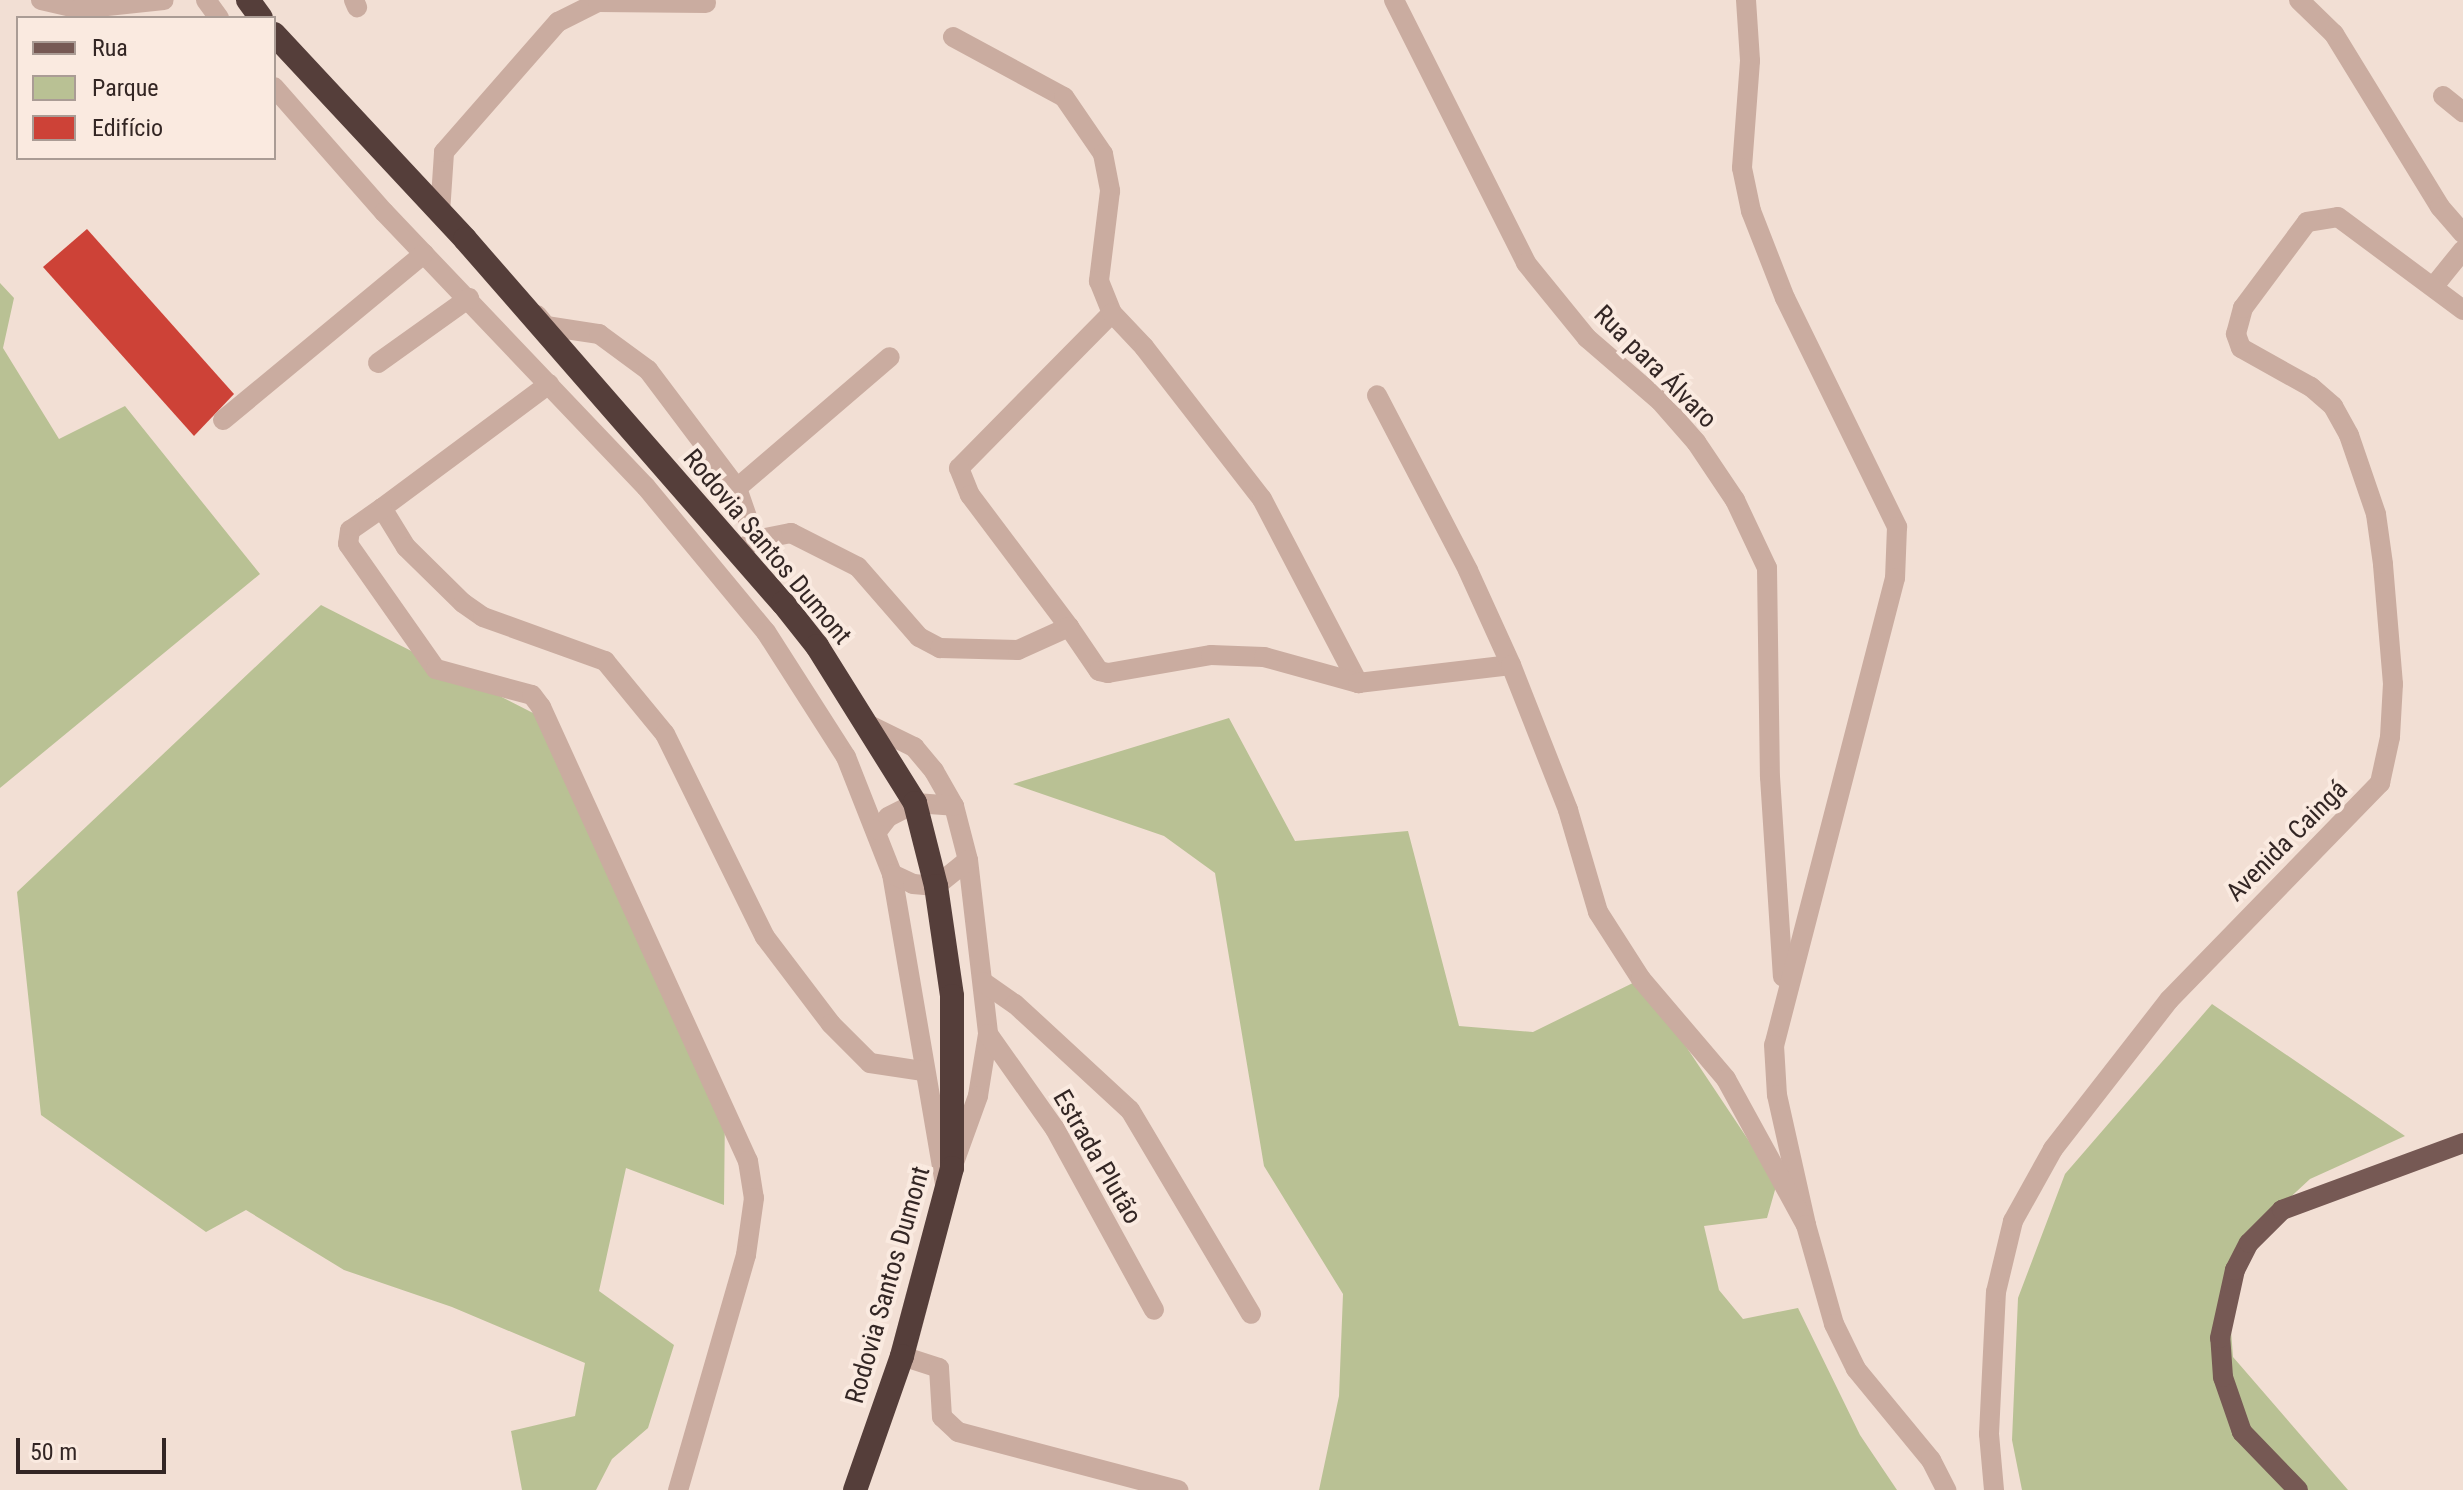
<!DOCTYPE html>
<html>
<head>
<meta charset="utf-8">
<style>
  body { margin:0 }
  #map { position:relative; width:2463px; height:1490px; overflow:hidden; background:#f2dfd4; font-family:"Roboto Condensed",sans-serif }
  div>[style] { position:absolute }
  .green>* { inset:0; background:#b9c194 }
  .building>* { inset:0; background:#cd4237 }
  .minor>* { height:20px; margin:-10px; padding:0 10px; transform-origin:10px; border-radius:10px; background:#caaca0 }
  .major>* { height:20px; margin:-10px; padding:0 10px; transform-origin:10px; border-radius:10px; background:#765954 }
  .highway>* { height:24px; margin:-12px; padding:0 12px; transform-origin:12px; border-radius:12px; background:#553e3a }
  span { translate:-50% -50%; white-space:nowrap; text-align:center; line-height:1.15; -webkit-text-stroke:8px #faeae0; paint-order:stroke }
  .street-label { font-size:26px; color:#332624 }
  .legend { position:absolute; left:16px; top:16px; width:260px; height:144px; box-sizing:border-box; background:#faeae0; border:2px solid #aa9c95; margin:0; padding:10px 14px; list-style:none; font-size:24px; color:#332624 }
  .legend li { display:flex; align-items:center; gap:16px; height:40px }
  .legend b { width:40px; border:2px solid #aa9c95 }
  .scale { position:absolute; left:16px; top:1438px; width:150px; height:36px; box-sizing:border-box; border:4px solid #332624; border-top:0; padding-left:10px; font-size:24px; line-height:28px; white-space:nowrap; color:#332624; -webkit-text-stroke:6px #faeae0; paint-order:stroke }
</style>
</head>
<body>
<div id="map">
  <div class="green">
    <i style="clip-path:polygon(0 283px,14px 298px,3px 348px,59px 439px,125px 406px,260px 574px,0 788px)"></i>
    <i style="clip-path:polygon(321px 605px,535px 714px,725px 1108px,724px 1205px,626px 1168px,599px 1291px,674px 1345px,648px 1428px,612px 1459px,596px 1490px,522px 1490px,511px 1431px,575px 1416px,585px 1363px,452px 1307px,344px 1270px,246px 1210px,206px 1232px,41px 1115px,17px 892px)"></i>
    <i style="clip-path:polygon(1229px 718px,1295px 841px,1408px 831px,1459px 1026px,1533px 1032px,1641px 979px,1777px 1183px,1767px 1218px,1704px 1226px,1719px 1290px,1743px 1319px,1798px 1308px,1860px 1435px,1897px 1490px,1319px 1490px,1339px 1396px,1343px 1294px,1264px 1166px,1215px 873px,1164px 836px,1013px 784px)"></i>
    <i style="clip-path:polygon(2212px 1004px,2405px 1136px,2310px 1179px,2269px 1217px,2228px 1290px,2233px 1357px,2348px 1490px,2022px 1490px,2012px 1440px,2018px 1298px,2065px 1174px)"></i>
  </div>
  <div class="building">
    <i style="clip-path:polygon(87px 229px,234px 394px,194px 436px,43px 267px)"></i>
  </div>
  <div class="minor">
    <i style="left:41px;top:0;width:39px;rotate:13deg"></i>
    <i style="left:79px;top:9px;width:85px;rotate:-6deg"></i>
    <i style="left:206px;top:0;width:22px;rotate:54deg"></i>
    <i style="left:354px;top:0;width:8px;rotate:67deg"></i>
    <i style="left:1394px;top:0;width:294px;rotate:63.3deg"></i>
    <i style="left:1526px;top:263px;width:97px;rotate:50.9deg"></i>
    <i style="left:1587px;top:338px;width:96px;rotate:40.8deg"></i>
    <i style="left:1660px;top:401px;width:55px;rotate:48.7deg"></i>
    <i style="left:1696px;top:442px;width:70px;rotate:56.1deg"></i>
    <i style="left:1735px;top:500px;width:75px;rotate:64.8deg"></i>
    <i style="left:1767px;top:568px;width:209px;rotate:89.2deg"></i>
    <i style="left:1770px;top:777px;width:200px;rotate:86.3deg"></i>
    <i style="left:1746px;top:0;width:61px;rotate:86.2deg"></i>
    <i style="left:1750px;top:61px;width:107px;rotate:94.3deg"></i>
    <i style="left:1742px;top:168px;width:44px;rotate:78.2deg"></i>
    <i style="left:1751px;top:211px;width:93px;rotate:68.7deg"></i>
    <i style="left:1785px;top:298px;width:255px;rotate:63.9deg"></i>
    <i style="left:1897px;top:527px;width:51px;rotate:92.2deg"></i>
    <i style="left:1895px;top:578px;width:482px;rotate:104.5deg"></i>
    <i style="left:1774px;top:1045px;width:50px;rotate:86.6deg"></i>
    <i style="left:1777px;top:1095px;width:133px;rotate:77.4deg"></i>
    <i style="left:2299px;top:0;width:49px;rotate:44.2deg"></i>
    <i style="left:2334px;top:34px;width:203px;rotate:58.5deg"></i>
    <i style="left:2440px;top:207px;width:35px;rotate:49deg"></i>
    <i style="left:953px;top:37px;width:126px;rotate:28.4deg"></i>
    <i style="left:1064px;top:97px;width:69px;rotate:55.6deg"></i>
    <i style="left:1103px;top:154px;width:38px;rotate:79deg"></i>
    <i style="left:1110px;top:191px;width:91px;rotate:97deg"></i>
    <i style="left:1099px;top:281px;width:35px;rotate:68deg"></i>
    <i style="left:1112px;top:313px;width:218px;rotate:134.6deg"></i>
    <i style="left:959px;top:468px;width:29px;rotate:68deg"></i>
    <i style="left:970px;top:495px;width:165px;rotate:53.1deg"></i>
    <i style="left:274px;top:87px;width:167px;rotate:48.7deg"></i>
    <i style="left:384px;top:212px;width:380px;rotate:46.4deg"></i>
    <i style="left:646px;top:487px;width:188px;rotate:50.4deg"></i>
    <i style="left:766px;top:632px;width:148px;rotate:57.4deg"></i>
    <i style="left:846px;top:757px;width:126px;rotate:68.5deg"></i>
    <i style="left:892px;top:874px;width:314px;rotate:80.3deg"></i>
    <i style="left:2443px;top:96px;width:26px;rotate:39deg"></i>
    <i style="left:440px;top:213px;width:61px;rotate:-86.2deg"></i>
    <i style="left:444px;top:152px;width:173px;rotate:-48.8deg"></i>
    <i style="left:558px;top:22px;width:45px;rotate:-26.6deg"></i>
    <i style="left:598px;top:2px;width:108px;rotate:0.5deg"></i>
    <i style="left:2434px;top:286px;width:46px;rotate:-51.1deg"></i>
    <i style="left:1112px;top:313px;width:47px;rotate:46.7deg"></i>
    <i style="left:1144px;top:347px;width:192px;rotate:52.2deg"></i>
    <i style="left:1262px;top:499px;width:208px;rotate:62.4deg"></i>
    <i style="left:537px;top:315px;width:14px;rotate:51deg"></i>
    <i style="left:546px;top:326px;width:54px;rotate:8.6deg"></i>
    <i style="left:599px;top:334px;width:61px;rotate:36.3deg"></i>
    <i style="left:648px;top:370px;width:148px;rotate:53deg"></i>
    <i style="left:737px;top:488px;width:55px;rotate:70.9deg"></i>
    <i style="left:378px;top:363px;width:112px;rotate:-35.5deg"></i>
    <i style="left:549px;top:384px;width:208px;rotate:143.4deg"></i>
    <i style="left:382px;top:508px;width:46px;rotate:58.4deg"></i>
    <i style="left:406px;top:547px;width:80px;rotate:44.5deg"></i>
    <i style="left:463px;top:603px;width:24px;rotate:35deg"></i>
    <i style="left:483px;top:617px;width:130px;rotate:19.8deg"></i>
    <i style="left:605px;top:661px;width:94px;rotate:50.6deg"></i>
    <i style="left:665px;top:734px;width:226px;rotate:63.8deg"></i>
    <i style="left:765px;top:937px;width:109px;rotate:52.8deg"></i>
    <i style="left:831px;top:1024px;width:55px;rotate:45deg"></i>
    <i style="left:870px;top:1063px;width:54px;rotate:8.6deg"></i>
    <i style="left:223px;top:420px;width:261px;rotate:-39.6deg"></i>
    <i style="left:737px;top:488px;width:201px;rotate:-40.6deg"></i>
    <i style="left:382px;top:508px;width:39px;rotate:145deg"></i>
    <i style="left:350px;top:530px;width:14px;rotate:98deg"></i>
    <i style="left:348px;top:544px;width:153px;rotate:54.9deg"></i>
    <i style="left:436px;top:669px;width:99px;rotate:15.2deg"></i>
    <i style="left:532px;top:695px;width:15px;rotate:53deg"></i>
    <i style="left:541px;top:707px;width:499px;rotate:65.5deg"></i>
    <i style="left:748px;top:1161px;width:37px;rotate:81deg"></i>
    <i style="left:754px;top:1198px;width:58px;rotate:98deg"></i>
    <i style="left:746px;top:1255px;width:245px;rotate:106.1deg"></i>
    <i style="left:739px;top:551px;width:19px;rotate:-35deg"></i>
    <i style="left:755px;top:540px;width:37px;rotate:-11deg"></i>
    <i style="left:791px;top:533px;width:75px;rotate:26.9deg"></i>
    <i style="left:858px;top:567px;width:93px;rotate:48.9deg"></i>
    <i style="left:919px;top:637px;width:24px;rotate:28deg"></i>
    <i style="left:940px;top:648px;width:78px;rotate:1.5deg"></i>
    <i style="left:1018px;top:650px;width:56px;rotate:-24.3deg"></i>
    <i style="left:1069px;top:627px;width:53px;rotate:55.7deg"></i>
    <i style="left:1099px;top:671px;width:9px;rotate:13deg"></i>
    <i style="left:1108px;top:673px;width:105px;rotate:-9.9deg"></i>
    <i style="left:1211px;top:655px;width:53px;rotate:2.2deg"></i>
    <i style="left:1264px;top:657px;width:98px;rotate:15.5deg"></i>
    <i style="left:1358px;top:683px;width:154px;rotate:-6.7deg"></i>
    <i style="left:1511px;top:665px;width:104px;rotate:-114.4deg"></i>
    <i style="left:1468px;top:570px;width:197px;rotate:-117.5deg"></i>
    <i style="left:1511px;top:665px;width:156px;rotate:68.5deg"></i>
    <i style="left:1568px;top:810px;width:106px;rotate:73.6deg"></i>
    <i style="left:1598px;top:912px;width:80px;rotate:57.3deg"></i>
    <i style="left:1641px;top:979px;width:131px;rotate:49.6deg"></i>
    <i style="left:1726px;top:1079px;width:166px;rotate:61.3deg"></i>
    <i style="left:1806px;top:1225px;width:103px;rotate:74.2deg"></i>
    <i style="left:1834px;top:1324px;width:50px;rotate:63.9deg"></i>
    <i style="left:1856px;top:1369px;width:118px;rotate:50.5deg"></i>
    <i style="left:1931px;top:1460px;width:34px;rotate:63deg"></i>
    <i style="left:865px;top:723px;width:55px;rotate:26.1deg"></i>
    <i style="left:914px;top:747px;width:31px;rotate:50deg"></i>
    <i style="left:934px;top:771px;width:40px;rotate:60.3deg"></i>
    <i style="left:954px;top:806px;width:56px;rotate:75.5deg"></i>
    <i style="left:968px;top:860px;width:175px;rotate:83.4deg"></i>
    <i style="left:988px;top:1034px;width:63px;rotate:99.2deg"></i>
    <i style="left:978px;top:1096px;width:68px;rotate:109.8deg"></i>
    <i style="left:878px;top:830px;width:16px;rotate:-52deg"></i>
    <i style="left:888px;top:817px;width:30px;rotate:-27deg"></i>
    <i style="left:915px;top:803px;width:39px;rotate:4deg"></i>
    <i style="left:892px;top:874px;width:23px;rotate:25deg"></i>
    <i style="left:913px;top:884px;width:23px;rotate:5deg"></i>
    <i style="left:936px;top:886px;width:41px;rotate:-39.1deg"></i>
    <i style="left:983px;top:982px;width:39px;rotate:35deg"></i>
    <i style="left:1015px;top:1004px;width:156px;rotate:42.7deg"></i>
    <i style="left:1130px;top:1110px;width:237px;rotate:59.3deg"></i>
    <i style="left:988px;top:1034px;width:116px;rotate:54.8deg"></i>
    <i style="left:1055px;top:1129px;width:206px;rotate:61.3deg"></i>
    <i style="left:902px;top:1356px;width:39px;rotate:18deg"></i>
    <i style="left:939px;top:1368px;width:49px;rotate:86.5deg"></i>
    <i style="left:942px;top:1417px;width:22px;rotate:43deg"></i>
    <i style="left:958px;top:1432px;width:228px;rotate:14.8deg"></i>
    <i style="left:1994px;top:1490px;width:56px;rotate:-95.1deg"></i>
    <i style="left:1989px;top:1434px;width:142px;rotate:-87.2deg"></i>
    <i style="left:1996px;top:1292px;width:73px;rotate:-76.5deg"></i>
    <i style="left:2013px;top:1221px;width:82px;rotate:-60.9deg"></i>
    <i style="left:2053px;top:1149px;width:189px;rotate:-52.1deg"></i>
    <i style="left:2169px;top:1000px;width:303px;rotate:-45.8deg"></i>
    <i style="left:2380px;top:783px;width:47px;rotate:-77.7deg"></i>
    <i style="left:2390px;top:737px;width:53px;rotate:-86.8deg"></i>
    <i style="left:2393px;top:684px;width:120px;rotate:-94.8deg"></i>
    <i style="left:2383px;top:564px;width:50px;rotate:-98deg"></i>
    <i style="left:2376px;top:514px;width:83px;rotate:-108.9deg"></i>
    <i style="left:2349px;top:435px;width:33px;rotate:-119deg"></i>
    <i style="left:2333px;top:406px;width:29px;rotate:-139deg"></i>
    <i style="left:2311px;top:387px;width:80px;rotate:-150.9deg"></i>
    <i style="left:2241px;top:348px;width:15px;rotate:-110deg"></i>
    <i style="left:2236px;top:334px;width:27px;rotate:-75deg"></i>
    <i style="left:2243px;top:308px;width:107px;rotate:-53.3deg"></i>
    <i style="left:2307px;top:222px;width:31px;rotate:-9deg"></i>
    <i style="left:2338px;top:217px;width:156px;rotate:36.6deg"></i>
  </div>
  <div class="major">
    <i style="left:2298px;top:1490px;width:81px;rotate:-134deg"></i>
    <i style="left:2242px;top:1432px;width:58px;rotate:-109.1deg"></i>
    <i style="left:2223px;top:1377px;width:39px;rotate:-94deg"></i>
    <i style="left:2220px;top:1338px;width:70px;rotate:-77.6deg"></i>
    <i style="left:2235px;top:1270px;width:30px;rotate:-63deg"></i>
    <i style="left:2249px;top:1243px;width:47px;rotate:-45deg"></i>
    <i style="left:2282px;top:1210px;width:193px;rotate:-20.3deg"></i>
  </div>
  <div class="highway">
    <i style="left:248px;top:0;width:22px;rotate:54deg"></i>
    <i style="left:274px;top:34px;width:280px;rotate:47deg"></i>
    <i style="left:465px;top:239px;width:483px;rotate:48.9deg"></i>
    <i style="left:783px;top:603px;width:55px;rotate:51.7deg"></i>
    <i style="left:817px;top:646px;width:185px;rotate:58deg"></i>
    <i style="left:915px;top:803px;width:86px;rotate:75.8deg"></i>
    <i style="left:936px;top:886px;width:111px;rotate:81.7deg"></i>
    <i style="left:952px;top:996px;width:172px;rotate:90deg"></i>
    <i style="left:952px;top:1168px;width:195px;rotate:104.9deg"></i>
    <i style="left:902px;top:1356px;width:142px;rotate:109.3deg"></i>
  </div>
  <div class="street-label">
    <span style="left:1655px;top:367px;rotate:45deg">Rua para Álvaro</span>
    <span style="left:767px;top:547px;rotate:50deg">Rodovia Santos Dumont</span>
    <span style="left:2287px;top:841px;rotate:-45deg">Avenida Caingá</span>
    <span style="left:1097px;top:1157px;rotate:60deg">Estrada Plutão</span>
    <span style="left:888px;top:1285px;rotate:-74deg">Rodovia Santos Dumont</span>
  </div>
  <ul class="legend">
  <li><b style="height:10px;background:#765954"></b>Rua</li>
  <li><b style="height:22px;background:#b9c194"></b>Parque</li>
  <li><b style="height:22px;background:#cd4237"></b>Edifício</li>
  </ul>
  <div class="scale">50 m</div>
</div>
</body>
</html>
